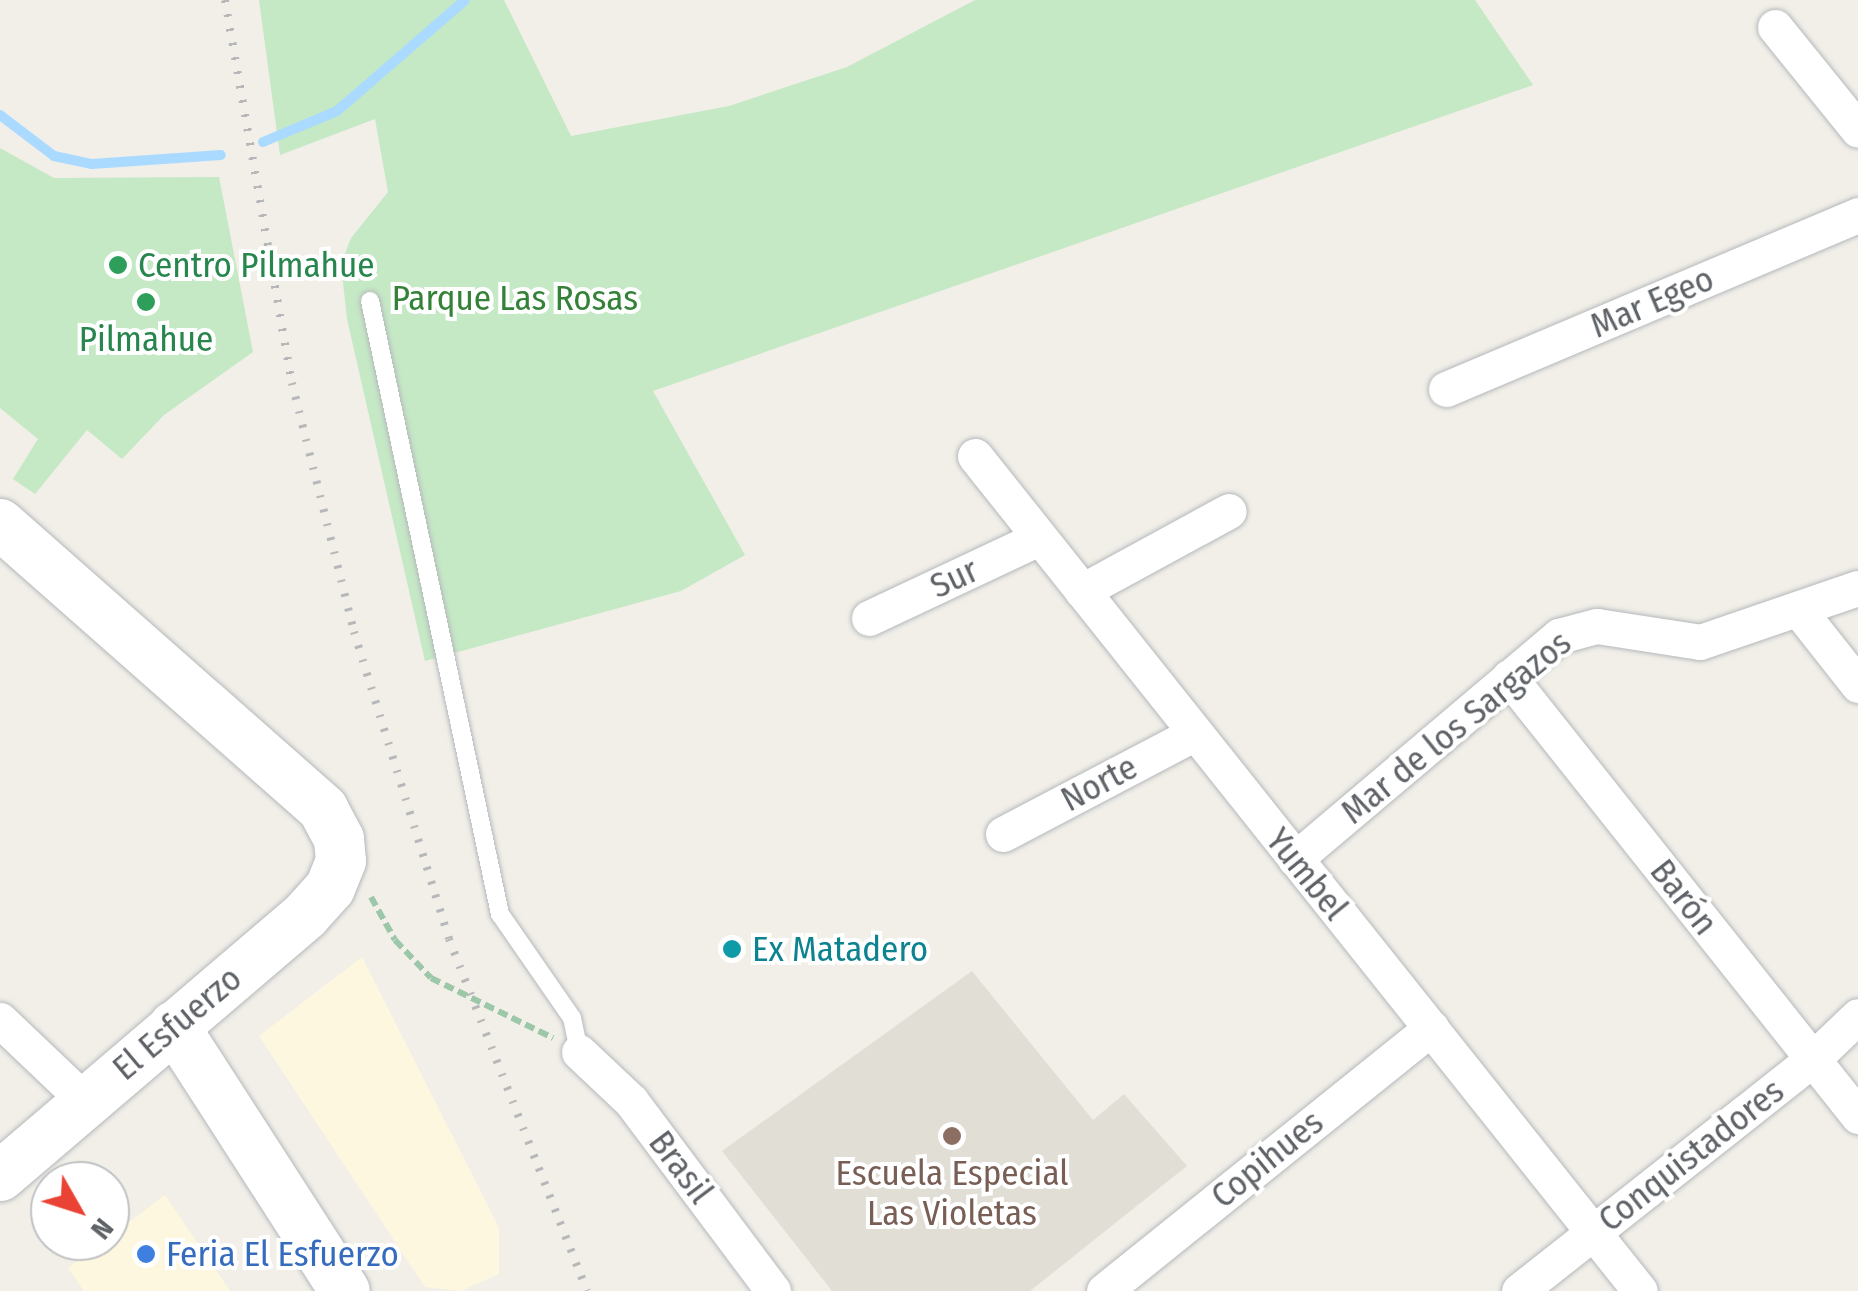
<!DOCTYPE html>
<html>
<head>
<meta charset="utf-8">
<style>
  body { margin:0 }
  #map { position:relative; width:1858px; height:1291px; overflow:hidden; background:#f1efe8; font-family:"Fira Sans Condensed",sans-serif }
  div>[style] { position:absolute }
  .commercial>* { inset:0; background:#fef7e0 }
  .education>* { inset:0; background:#e1ded6 }
  .green>* { inset:0; background:#c5e8c5 }
  .stream>* { height:10px; margin:-5px; padding:0 5px; transform-origin:5px; border-radius:5px; background:#aadaff }
  .path>* { height:6px; margin-top:-3px; transform-origin:0; background:repeating-linear-gradient(90deg,#9cc7a9 0 10px,transparent 0 15px) }
  .roads { filter:drop-shadow(0 0 2px #b5b8bc) drop-shadow(0 0 2px #b5b8bc) }
  .lane>* { height:18px; margin:-9px; padding:0 9px; transform-origin:9px; border-radius:9px; background:#fff }
  .street>* { height:35px; margin:-17.5px; padding:0 17.5px; transform-origin:17.5px; border-radius:17.5px; background:#fff }
  .secondary>* { height:50px; margin:-25px; padding:0 25px; transform-origin:25px; border-radius:25px; background:#fff }
  .rail>* { height:8px; margin-top:-4px; transform-origin:0; background:repeating-linear-gradient(90deg,#b6b7b8 0 2.5px,transparent 0 14.5px) }
  .dots>* { width:28px; height:28px; translate:-50% -50%; box-sizing:border-box; border:5px solid #fff; border-radius:50% }
  span { translate:-50% -50%; white-space:nowrap; text-align:center; line-height:1.15; -webkit-text-stroke:8px #fff; paint-order:stroke }
  .leisure-label { font-size:35px; color:#27864d }
  .left { translate:0 -50%; text-align:left }
  .park-label { font-size:35px; color:#348238 }
  .street-label { font-size:35px; color:#5f6368 }
  .culture-label { font-size:35px; color:#0d838f }
  .education-label { font-size:35px; color:#785e54 }
  .shop-label { font-size:35px; color:#366cbe }
  .north { position:absolute; left:30px; top:1161px; width:100px; height:100px; box-sizing:border-box; background:#fff; border:2px solid #bfc1c3; border-radius:50%; rotate:129deg; font-size:28px; font-weight:700; line-height:40px; text-align:center; color:#5f6368 }
  .north::after { content:''; display:block; margin:auto; width:35px; height:45px; background:#ea4335; clip-path:polygon(50% 0,100% 100%,50% 72%,0 100%) }
</style>
</head>
<body>
<div id="map">
  <div class="commercial">
    <i style="clip-path:polygon(362px 957px,499px 1228px,499px 1274px,461px 1291px,425px 1287px,259px 1036px)"></i>
    <i style="clip-path:polygon(165px 1195px,230px 1291px,84px 1291px,68px 1268px)"></i>
  </div>
  <div class="education">
    <i style="clip-path:polygon(972px 971px,1093px 1120px,1124px 1094px,1187px 1166px,1030px 1291px,832px 1291px,722px 1151px)"></i>
  </div>
  <div class="green">
    <i style="clip-path:polygon(259px 0,504px 0,571px 136px,729px 106px,847px 67px,975px 0,1475px 0,1533px 85px,653px 391px,745px 555px,681px 591px,425px 661px,347px 319px,341px 264px,351px 238px,388px 192px,375px 119px,280px 155px)"></i>
    <i style="clip-path:polygon(0 148px,54px 178px,219px 177px,253px 352px,164px 415px,122px 459px,87px 430px,35px 494px,13px 479px,38px 439px,0 408px)"></i>
  </div>
  <div class="stream">
    <i style="left:0;top:115px;width:68px;rotate:37.2deg"></i>
    <i style="left:54px;top:156px;width:39px;rotate:12deg"></i>
    <i style="left:92px;top:164px;width:129px;rotate:-4deg"></i>
    <i style="left:263px;top:142px;width:80px;rotate:-22.7deg"></i>
    <i style="left:337px;top:111px;width:169px;rotate:-40.9deg"></i>
  </div>
  <div class="path">
    <i style="left:371px;top:897px;width:49px;rotate:60.8deg"></i>
    <i style="left:395px;top:940px;width:52px;rotate:46.5deg"></i>
    <i style="left:431px;top:978px;width:136px;rotate:26.2deg"></i>
  </div>
  <div class="roads">
    <div class="lane">
      <i style="left:370px;top:301px;width:627px;rotate:78.03deg"></i>
      <i style="left:500px;top:914px;width:126px;rotate:55.3deg"></i>
      <i style="left:572px;top:1018px;width:35px;rotate:78deg"></i>
    </div>
    <div class="street">
      <i style="left:1775px;top:27px;width:132px;rotate:51.1deg"></i>
      <i style="left:1446px;top:389px;width:447px;rotate:-22.9deg"></i>
      <i style="left:975px;top:456px;width:1067px;rotate:51.47deg"></i>
      <i style="left:1082px;top:591px;width:167px;rotate:-28.6deg"></i>
      <i style="left:1798px;top:609px;width:97px;rotate:51.7deg"></i>
      <i style="left:869px;top:618px;width:188px;rotate:-25.2deg"></i>
      <i style="left:1509px;top:677px;width:561px;rotate:51.52deg"></i>
      <i style="left:1003px;top:834px;width:217px;rotate:-27.7deg"></i>
      <i style="left:1295px;top:859px;width:346px;rotate:-40.2deg"></i>
      <i style="left:1559px;top:636px;width:39px;rotate:-15deg"></i>
      <i style="left:1597px;top:626px;width:104px;rotate:8.8deg"></i>
      <i style="left:1700px;top:642px;width:167px;rotate:-18.9deg"></i>
      <i style="left:0;top:1020px;width:117px;rotate:43.6deg"></i>
      <i style="left:579px;top:1052px;width:71px;rotate:43.3deg"></i>
      <i style="left:631px;top:1101px;width:237px;rotate:53.2deg"></i>
      <i style="left:1104px;top:1291px;width:420px;rotate:-38.8deg"></i>
      <i style="left:1519px;top:1291px;width:375px;rotate:-38.3deg"></i>
      <i style="left:1813px;top:1059px;width:62px;rotate:-43.7deg"></i>
    </div>
    <div class="secondary">
      <i style="left:0;top:524px;width:431px;rotate:41.4deg"></i>
      <i style="left:323px;top:809px;width:34px;rotate:62deg"></i>
      <i style="left:339px;top:839px;width:22px;rotate:85deg"></i>
      <i style="left:341px;top:861px;width:29px;rotate:112deg"></i>
      <i style="left:330px;top:888px;width:36px;rotate:132deg"></i>
      <i style="left:306px;top:915px;width:402px;rotate:139.5deg"></i>
      <i style="left:174px;top:1026px;width:315px;rotate:57.2deg"></i>
    </div>
  </div>
  <div class="rail">
    <i style="left:225px;top:0;width:389px;rotate:80.1deg"></i>
    <i style="left:292px;top:383px;width:257px;rotate:76deg"></i>
    <i style="left:354px;top:632px;width:321px;rotate:72.8deg"></i>
    <i style="left:449px;top:939px;width:378px;rotate:68.6deg"></i>
  </div>
  <div class="dots">
    <i style="left:118px;top:265px;background:#2e9e5b"></i>
    <i style="left:146px;top:302px;background:#2e9e5b"></i>
    <i style="left:732px;top:949px;background:#0f9aa8"></i>
    <i style="left:952px;top:1136px;background:#8d6e63"></i>
    <i style="left:146px;top:1254px;background:#3f7fe0"></i>
  </div>
  <div class="leisure-label">
    <span class="left" style="left:138px;top:265px">Centro Pilmahue</span>
    <span style="left:146px;top:339px">Pilmahue</span>
  </div>
  <div class="park-label">
    <span style="left:515px;top:298px">Parque Las Rosas</span>
  </div>
  <div class="street-label">
    <span style="left:1652px;top:302px;rotate:-23deg">Mar Egeo</span>
    <span style="left:954px;top:578px;rotate:-25deg">Sur</span>
    <span style="left:1456px;top:727px;rotate:-39deg">Mar de los Sargazos</span>
    <span style="left:1099px;top:783px;rotate:-28deg">Norte</span>
    <span style="left:1307px;top:874px;rotate:51deg">Yumbel</span>
    <span style="left:1684px;top:897px;rotate:52deg">Barón</span>
    <span style="left:177px;top:1023px;rotate:-40deg">El Esfuerzo</span>
    <span style="left:1691px;top:1155px;rotate:-38deg">Conquistadores</span>
    <span style="left:1267px;top:1159px;rotate:-39deg">Copihues</span>
    <span style="left:681px;top:1167px;rotate:53deg">Brasil</span>
  </div>
  <div class="culture-label">
    <span class="left" style="left:752px;top:949px">Ex Matadero</span>
  </div>
  <div class="education-label">
    <span style="left:952px;top:1193px">Escuela Especial<br>Las Violetas</span>
  </div>
  <div class="shop-label">
    <span class="left" style="left:166px;top:1254px">Feria El Esfuerzo</span>
  </div>
  <div class="north">N</div>
</div>
</body>
</html>
